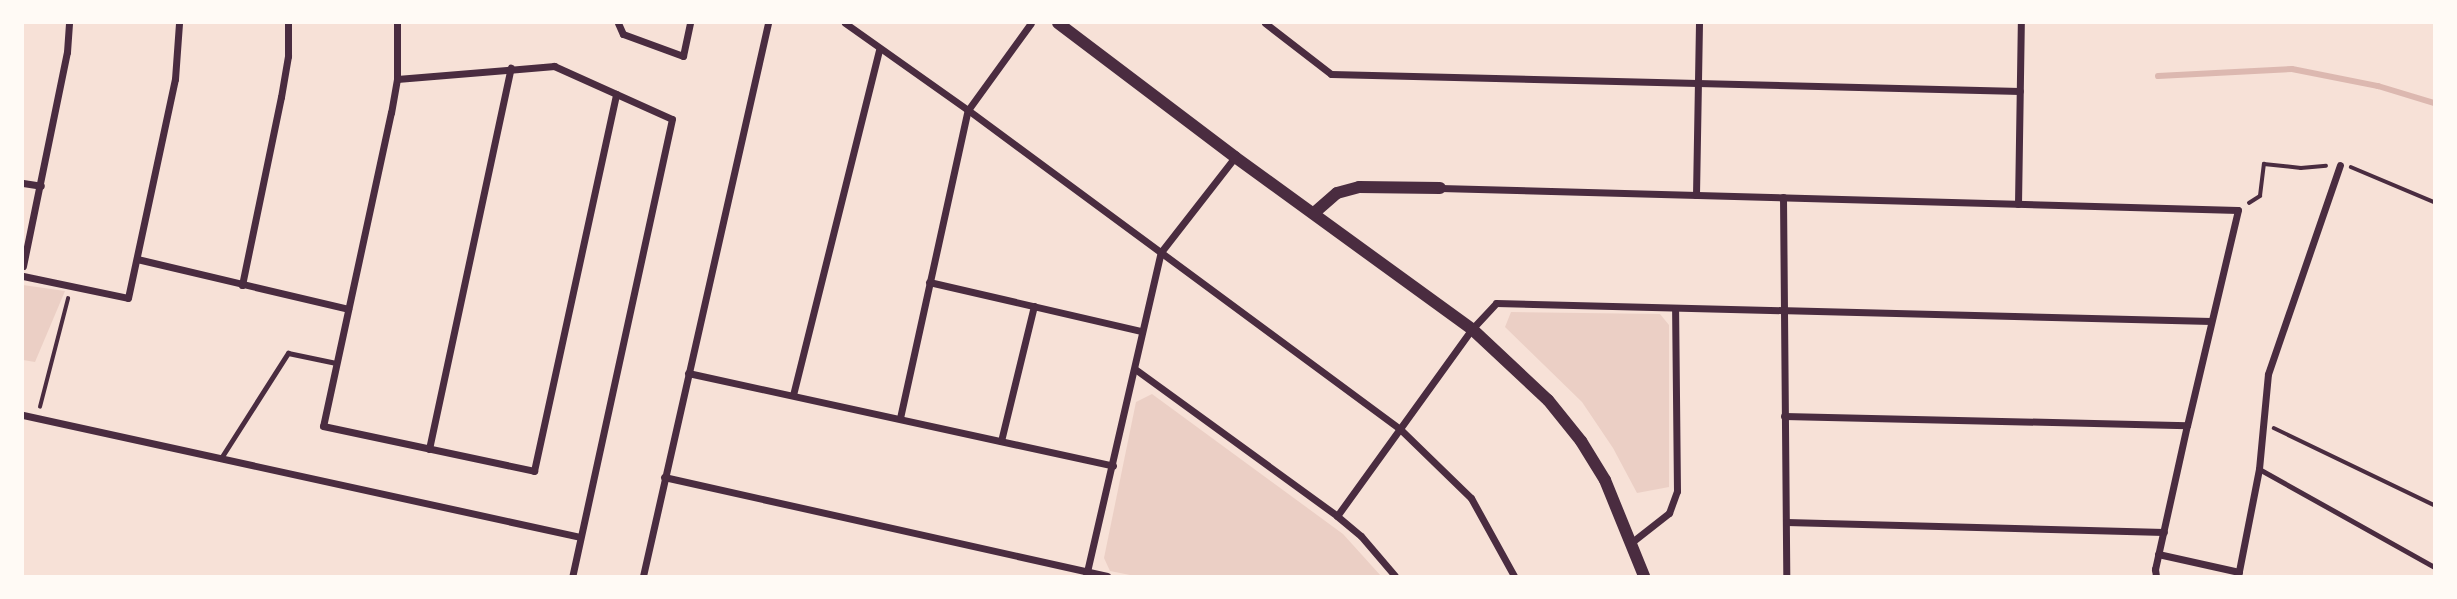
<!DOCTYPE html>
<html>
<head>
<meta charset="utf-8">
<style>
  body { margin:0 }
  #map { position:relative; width:2457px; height:599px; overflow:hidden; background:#f7e1d7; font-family:"Zilla Slab",serif }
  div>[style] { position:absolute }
  .green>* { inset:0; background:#ebcfc5 }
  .stream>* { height:6px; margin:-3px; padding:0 3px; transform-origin:3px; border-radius:3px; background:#dcb8b0 }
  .path>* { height:3.5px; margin:-1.75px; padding:0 1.75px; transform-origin:1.75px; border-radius:1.75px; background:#4a2c40 }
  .service>* { height:5px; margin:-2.5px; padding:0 2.5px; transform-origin:2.5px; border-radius:2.5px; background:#4a2c40 }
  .minor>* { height:7px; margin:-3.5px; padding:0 3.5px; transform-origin:3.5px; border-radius:3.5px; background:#4a2c40 }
  .tertiary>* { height:12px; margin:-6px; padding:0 6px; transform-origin:6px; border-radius:6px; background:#4a2c40 }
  span { translate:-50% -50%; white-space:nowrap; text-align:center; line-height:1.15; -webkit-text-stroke:7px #fffaf5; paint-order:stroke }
  .frame { position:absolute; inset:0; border:24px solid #fffaf5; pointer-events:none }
</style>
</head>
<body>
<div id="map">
  <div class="green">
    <i style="clip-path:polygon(23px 285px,65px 291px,35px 362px,23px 360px)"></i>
    <i style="clip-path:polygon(1511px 312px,1660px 314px,1669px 325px,1669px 487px,1637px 493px,1613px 448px,1582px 402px,1505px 327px)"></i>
    <i style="clip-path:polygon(1152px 394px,1343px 534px,1381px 576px,1135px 576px,1110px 571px,1104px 558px,1136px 402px)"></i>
  </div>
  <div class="stream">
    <i style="left:2158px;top:76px;width:134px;rotate:-3deg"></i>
    <i style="left:2292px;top:69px;width:88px;rotate:11.2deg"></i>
    <i style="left:2378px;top:86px;width:59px;rotate:16.9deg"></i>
  </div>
  <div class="path">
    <i style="left:2351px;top:167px;width:90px;rotate:22.9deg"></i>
    <i style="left:2249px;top:203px;width:13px;rotate:-32deg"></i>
    <i style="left:2260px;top:196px;width:32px;rotate:-83deg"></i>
    <i style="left:2264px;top:164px;width:37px;rotate:6deg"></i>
    <i style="left:2301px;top:168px;width:25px;rotate:-5deg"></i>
    <i style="left:40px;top:407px;width:112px;rotate:-75.5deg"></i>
    <i style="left:2274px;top:428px;width:178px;rotate:25.7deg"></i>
  </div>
  <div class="service">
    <i style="left:221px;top:458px;width:125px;rotate:-57.5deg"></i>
    <i style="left:288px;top:353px;width:49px;rotate:11.8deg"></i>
    <i style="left:2259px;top:469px;width:201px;rotate:29.2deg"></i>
  </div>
  <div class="minor">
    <i style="left:397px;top:23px;width:56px;rotate:90deg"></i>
    <i style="left:397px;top:79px;width:34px;rotate:100deg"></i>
    <i style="left:391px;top:112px;width:321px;rotate:102.2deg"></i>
    <i style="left:323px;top:426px;width:216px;rotate:12deg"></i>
    <i style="left:534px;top:471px;width:386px;rotate:-77.7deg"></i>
    <i style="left:618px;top:23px;width:12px;rotate:66deg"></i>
    <i style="left:623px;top:34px;width:64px;rotate:20.1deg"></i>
    <i style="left:683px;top:56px;width:34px;rotate:-78deg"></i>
    <i style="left:845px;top:23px;width:151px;rotate:35.3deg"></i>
    <i style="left:968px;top:110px;width:537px;rotate:36.44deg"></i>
    <i style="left:1400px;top:429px;width:99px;rotate:44.2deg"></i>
    <i style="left:1471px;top:498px;width:89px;rotate:61.1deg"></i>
    <i style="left:1265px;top:23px;width:83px;rotate:37.7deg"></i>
    <i style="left:1331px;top:74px;width:689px;rotate:1.41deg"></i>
    <i style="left:397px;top:79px;width:158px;rotate:-4.7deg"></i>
    <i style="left:554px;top:66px;width:129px;rotate:24.2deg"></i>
    <i style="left:672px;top:119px;width:468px;rotate:102.3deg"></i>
    <i style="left:23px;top:183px;width:18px;rotate:9deg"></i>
    <i style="left:1440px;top:188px;width:798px;rotate:1.58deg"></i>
    <i style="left:2238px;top:210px;width:221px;rotate:103.3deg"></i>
    <i style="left:2187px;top:425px;width:148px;rotate:102.5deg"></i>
    <i style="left:2155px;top:569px;width:7px;rotate:82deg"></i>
    <i style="left:1696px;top:195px;width:172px;rotate:-89deg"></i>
    <i style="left:1783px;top:197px;width:379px;rotate:89.5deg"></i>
    <i style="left:2018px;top:204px;width:181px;rotate:-89.1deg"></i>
    <i style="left:137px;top:259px;width:217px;rotate:13.3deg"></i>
    <i style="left:23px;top:266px;width:218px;rotate:-78.4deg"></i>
    <i style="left:67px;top:52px;width:29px;rotate:-86deg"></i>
    <i style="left:23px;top:276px;width:107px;rotate:11.8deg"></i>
    <i style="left:128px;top:298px;width:224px;rotate:-77.9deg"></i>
    <i style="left:175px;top:79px;width:56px;rotate:-85.9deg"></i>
    <i style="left:929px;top:282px;width:218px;rotate:13deg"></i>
    <i style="left:242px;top:285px;width:192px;rotate:-78.3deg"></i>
    <i style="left:281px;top:97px;width:42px;rotate:-80.3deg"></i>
    <i style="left:288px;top:56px;width:33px;rotate:-90deg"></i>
    <i style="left:1135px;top:369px;width:250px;rotate:36deg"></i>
    <i style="left:1337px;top:516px;width:31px;rotate:40deg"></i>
    <i style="left:1361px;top:536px;width:52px;rotate:49.6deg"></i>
    <i style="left:688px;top:373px;width:435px;rotate:12.3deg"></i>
    <i style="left:793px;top:395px;width:357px;rotate:-76deg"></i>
    <i style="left:23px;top:415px;width:570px;rotate:12.35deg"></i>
    <i style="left:1784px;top:416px;width:403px;rotate:1.3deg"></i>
    <i style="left:900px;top:418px;width:315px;rotate:-77.6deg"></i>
    <i style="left:968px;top:110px;width:107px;rotate:-54.1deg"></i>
    <i style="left:1001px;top:441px;width:139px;rotate:-76.3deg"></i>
    <i style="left:429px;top:449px;width:390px;rotate:-77.9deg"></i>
    <i style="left:664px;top:477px;width:454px;rotate:12.6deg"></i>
    <i style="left:1337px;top:516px;width:231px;rotate:-54.2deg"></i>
    <i style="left:1472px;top:329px;width:35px;rotate:-47deg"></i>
    <i style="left:1496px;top:303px;width:715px;rotate:1.44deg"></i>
    <i style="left:1786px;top:522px;width:378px;rotate:1.5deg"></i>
    <i style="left:1632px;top:542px;width:47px;rotate:-38.1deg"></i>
    <i style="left:1669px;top:513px;width:23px;rotate:-70deg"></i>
    <i style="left:1677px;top:491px;width:183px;rotate:-90.6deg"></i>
    <i style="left:2158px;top:554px;width:83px;rotate:12.5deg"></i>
    <i style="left:643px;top:576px;width:567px;rotate:-77.26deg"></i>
    <i style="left:1086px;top:576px;width:333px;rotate:-77deg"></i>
    <i style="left:1161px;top:252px;width:120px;rotate:-52.1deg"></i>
    <i style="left:2238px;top:576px;width:109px;rotate:-78.9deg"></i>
    <i style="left:2259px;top:469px;width:95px;rotate:-84.6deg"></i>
    <i style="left:2268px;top:374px;width:221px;rotate:-71deg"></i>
  </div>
  <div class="tertiary">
    <i style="left:1058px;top:23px;width:222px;rotate:37.1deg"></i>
    <i style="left:1235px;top:157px;width:293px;rotate:36deg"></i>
    <i style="left:1472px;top:329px;width:104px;rotate:43.1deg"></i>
    <i style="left:1548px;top:400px;width:53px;rotate:51.2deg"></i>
    <i style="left:1581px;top:441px;width:46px;rotate:58.4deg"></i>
    <i style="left:1605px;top:480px;width:104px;rotate:67.9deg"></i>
    <i style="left:1314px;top:213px;width:30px;rotate:-41deg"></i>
    <i style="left:1337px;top:193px;width:23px;rotate:-15deg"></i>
    <i style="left:1359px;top:187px;width:81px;rotate:0.7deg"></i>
  </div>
  <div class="frame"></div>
</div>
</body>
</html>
